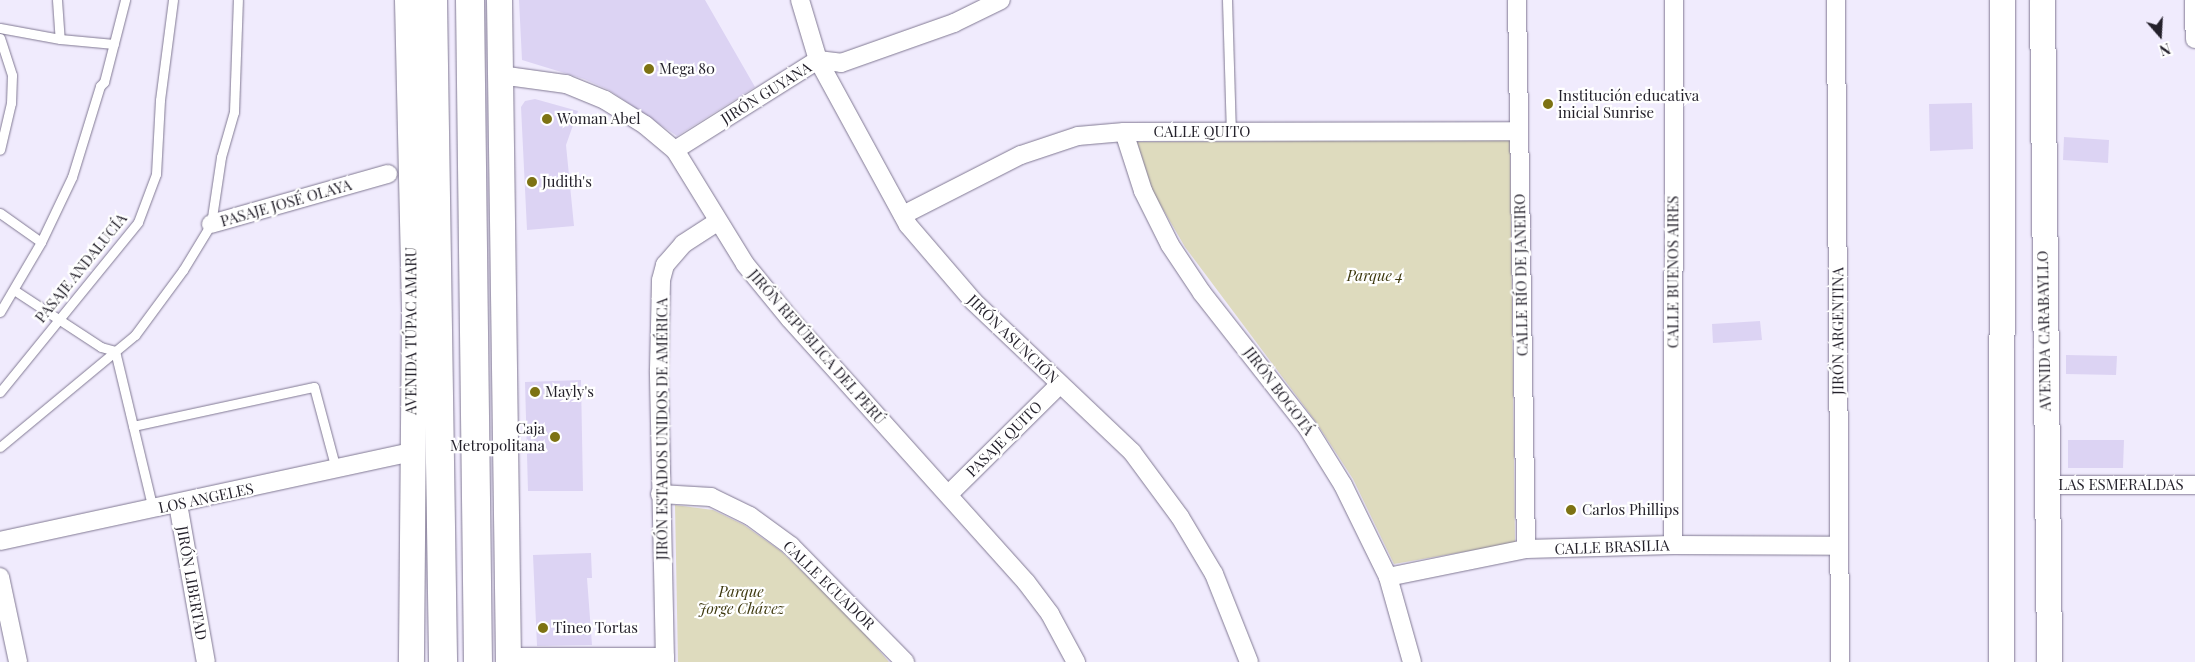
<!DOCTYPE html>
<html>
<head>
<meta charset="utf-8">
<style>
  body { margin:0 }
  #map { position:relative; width:2195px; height:662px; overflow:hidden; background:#f0ebfd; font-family:"Playfair Display",serif }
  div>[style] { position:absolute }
  .green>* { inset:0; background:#dedbbe }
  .building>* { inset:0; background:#dcd3f3 }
  .roads { filter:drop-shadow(0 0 1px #817993) drop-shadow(0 0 1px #817993) }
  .lane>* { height:9px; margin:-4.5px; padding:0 4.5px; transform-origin:4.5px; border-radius:4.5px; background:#fff }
  .street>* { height:18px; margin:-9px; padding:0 9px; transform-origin:9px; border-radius:9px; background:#fff }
  .secondary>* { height:25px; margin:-12.5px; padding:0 12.5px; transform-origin:12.5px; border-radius:12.5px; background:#fff }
  .highway>* { height:28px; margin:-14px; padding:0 14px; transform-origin:14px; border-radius:14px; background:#fff }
  .dots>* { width:14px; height:14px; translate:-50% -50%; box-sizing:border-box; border:2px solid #fff; border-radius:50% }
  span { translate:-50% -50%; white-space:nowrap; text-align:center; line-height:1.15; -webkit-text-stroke:4.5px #fff; paint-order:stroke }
  .poi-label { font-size:15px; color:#24212b }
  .left { translate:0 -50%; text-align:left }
  .right { translate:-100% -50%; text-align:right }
  .street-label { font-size:15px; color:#24212b }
  .park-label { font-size:15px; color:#3d380e; font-style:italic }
  .north { position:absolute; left:2135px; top:10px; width:50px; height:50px; -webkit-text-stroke:4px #fff; paint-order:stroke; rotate:161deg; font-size:14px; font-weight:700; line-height:20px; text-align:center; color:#24212b }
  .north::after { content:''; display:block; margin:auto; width:18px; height:22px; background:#24212b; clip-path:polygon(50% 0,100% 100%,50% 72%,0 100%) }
</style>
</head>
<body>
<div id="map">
  <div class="green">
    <i style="clip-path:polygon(1510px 140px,1515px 543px,1394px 564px,1353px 479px,1316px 422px,1185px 247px,1153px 192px,1137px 142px)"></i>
    <i style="clip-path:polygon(675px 505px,713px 510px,744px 525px,782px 552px,853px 620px,889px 662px,678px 662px)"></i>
  </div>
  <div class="building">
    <i style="clip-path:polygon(519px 0,705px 0,755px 87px,677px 136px,609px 90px,584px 79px,522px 60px)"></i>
    <i style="clip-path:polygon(535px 99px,578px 111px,566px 145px,574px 226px,527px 230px,521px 107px,525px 101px)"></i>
    <i style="clip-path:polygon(1972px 103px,1973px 149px,1930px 151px,1929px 104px)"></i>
    <i style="clip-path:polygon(2064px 137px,2109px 140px,2108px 163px,2063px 160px)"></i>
    <i style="clip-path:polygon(1760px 321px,1762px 340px,1713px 343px,1712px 324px)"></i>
    <i style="clip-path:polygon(2066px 355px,2117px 356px,2116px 375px,2066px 374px)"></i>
    <i style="clip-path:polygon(581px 380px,583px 491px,528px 491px,525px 382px)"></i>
    <i style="clip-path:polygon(2068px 440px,2124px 440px,2123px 468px,2068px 468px)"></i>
    <i style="clip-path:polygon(591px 553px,592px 578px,587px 578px,592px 645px,537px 646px,533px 555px)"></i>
  </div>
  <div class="roads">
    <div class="lane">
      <i style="left:57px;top:0;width:39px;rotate:86deg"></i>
      <i style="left:1227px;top:0;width:132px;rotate:88.3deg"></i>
      <i style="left:0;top:28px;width:61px;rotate:10.4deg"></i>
      <i style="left:60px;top:39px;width:54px;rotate:5.3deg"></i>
      <i style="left:0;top:38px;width:39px;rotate:72deg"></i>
      <i style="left:12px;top:75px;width:28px;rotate:92deg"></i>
      <i style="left:11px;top:103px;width:48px;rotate:103.2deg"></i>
      <i style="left:0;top:213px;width:50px;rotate:35.3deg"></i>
      <i style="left:14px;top:290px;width:104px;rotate:33.2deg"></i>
      <i style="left:101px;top:347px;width:15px;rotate:16deg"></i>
      <i style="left:0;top:312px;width:81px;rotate:-59.6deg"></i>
      <i style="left:41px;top:242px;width:72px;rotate:-64.5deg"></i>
      <i style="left:72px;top:177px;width:95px;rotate:-72.9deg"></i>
      <i style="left:100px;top:86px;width:6px;rotate:-45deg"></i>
      <i style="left:104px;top:82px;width:85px;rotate:-75.6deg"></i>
      <i style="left:115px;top:351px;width:163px;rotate:76.5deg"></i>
      <i style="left:0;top:392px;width:219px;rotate:-50.9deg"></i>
      <i style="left:138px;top:222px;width:51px;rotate:-69.4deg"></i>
      <i style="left:156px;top:174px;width:74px;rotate:-86.9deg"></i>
      <i style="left:160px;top:100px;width:101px;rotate:-82.6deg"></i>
      <i style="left:133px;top:426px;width:185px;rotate:-12.2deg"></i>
      <i style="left:314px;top:387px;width:85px;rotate:75deg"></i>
      <i style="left:0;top:447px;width:175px;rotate:-39.7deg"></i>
      <i style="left:135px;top:335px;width:81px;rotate:-53.6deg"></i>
      <i style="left:183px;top:270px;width:54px;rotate:-58.7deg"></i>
      <i style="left:211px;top:224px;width:68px;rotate:-81.5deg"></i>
      <i style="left:221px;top:157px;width:47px;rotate:-73.9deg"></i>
      <i style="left:234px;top:112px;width:112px;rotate:-88deg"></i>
    </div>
    <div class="street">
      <i style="left:800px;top:0;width:63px;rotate:73.3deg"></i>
      <i style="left:818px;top:60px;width:188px;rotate:61.4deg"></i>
      <i style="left:908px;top:225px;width:101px;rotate:49.4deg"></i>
      <i style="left:974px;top:302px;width:218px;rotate:43.5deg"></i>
      <i style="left:1132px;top:452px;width:81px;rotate:53.6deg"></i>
      <i style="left:1180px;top:517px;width:66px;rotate:59.2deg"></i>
      <i style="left:1214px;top:574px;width:95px;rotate:68.3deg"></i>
      <i style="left:1517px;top:0;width:549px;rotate:89.06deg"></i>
      <i style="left:1836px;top:0;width:662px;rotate:89.65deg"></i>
      <i style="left:2194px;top:0;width:39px;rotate:89deg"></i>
      <i style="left:500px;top:75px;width:67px;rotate:7.8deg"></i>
      <i style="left:566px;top:84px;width:42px;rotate:22.3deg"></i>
      <i style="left:605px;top:100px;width:47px;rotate:32deg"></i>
      <i style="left:645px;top:125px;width:39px;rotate:40deg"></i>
      <i style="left:675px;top:150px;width:134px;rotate:58.4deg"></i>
      <i style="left:745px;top:264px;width:71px;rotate:50.7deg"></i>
      <i style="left:790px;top:319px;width:353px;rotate:48.1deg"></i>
      <i style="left:1026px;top:582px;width:40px;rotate:53deg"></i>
      <i style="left:1050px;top:614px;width:55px;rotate:61.6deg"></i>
      <i style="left:1124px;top:132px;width:62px;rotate:72.1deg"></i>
      <i style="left:1143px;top:191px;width:60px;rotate:63.4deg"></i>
      <i style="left:1170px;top:245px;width:58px;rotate:56.3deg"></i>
      <i style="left:1202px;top:293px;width:170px;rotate:51.9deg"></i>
      <i style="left:1307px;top:427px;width:68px;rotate:58.2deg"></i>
      <i style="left:1343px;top:485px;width:102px;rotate:63.9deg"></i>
      <i style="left:1388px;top:577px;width:88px;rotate:74.2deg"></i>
      <i style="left:675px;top:150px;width:169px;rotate:-32.2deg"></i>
      <i style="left:818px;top:60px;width:23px;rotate:7deg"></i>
      <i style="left:841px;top:63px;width:120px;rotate:-19.5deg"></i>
      <i style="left:954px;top:23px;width:52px;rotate:-26.1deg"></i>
      <i style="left:903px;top:215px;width:132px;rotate:-27deg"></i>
      <i style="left:1021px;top:155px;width:60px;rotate:-18.4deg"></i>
      <i style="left:1078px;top:136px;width:46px;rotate:-5deg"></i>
      <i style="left:1124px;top:132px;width:395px;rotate:-0.1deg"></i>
      <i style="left:211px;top:224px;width:184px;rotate:-15.8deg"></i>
      <i style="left:2046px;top:485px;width:149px"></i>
      <i style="left:660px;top:494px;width:51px;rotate:3.4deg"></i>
      <i style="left:711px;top:497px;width:43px;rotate:26deg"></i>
      <i style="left:750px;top:516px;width:51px;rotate:36.2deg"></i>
      <i style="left:791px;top:546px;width:163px;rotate:45.5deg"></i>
      <i style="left:949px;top:494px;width:156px;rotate:-44.7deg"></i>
      <i style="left:178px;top:504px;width:160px;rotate:80deg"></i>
      <i style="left:0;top:541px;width:421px;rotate:-12.2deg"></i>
      <i style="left:1673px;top:545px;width:545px;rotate:-89.89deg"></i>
      <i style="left:0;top:577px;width:87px;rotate:78deg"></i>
      <i style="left:1388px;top:577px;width:141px;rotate:-11.5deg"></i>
      <i style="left:1526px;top:549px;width:147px;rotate:-1.6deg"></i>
      <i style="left:1673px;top:545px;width:165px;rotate:0.3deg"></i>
      <i style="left:508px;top:657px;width:157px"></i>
      <i style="left:665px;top:662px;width:292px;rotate:-91.2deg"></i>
      <i style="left:659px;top:370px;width:90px;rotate:-88.7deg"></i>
      <i style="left:661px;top:280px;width:16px;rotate:-75deg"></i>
      <i style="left:665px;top:265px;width:28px;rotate:-49deg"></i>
      <i style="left:683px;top:244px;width:40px;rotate:-32.9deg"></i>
    </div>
    <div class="secondary">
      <i style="left:407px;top:0;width:311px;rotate:88.7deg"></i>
      <i style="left:414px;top:311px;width:351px;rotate:90.5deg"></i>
      <i style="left:499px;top:0;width:662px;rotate:89.22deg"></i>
      <i style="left:2042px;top:0;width:662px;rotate:89.39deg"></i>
      <i style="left:2001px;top:662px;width:662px;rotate:-89.91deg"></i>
    </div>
    <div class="highway">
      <i style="left:433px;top:0;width:662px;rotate:89.13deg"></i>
      <i style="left:470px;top:0;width:662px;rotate:89.31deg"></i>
    </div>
  </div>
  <div class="dots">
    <i style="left:649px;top:69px;background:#7d7213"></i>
    <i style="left:1548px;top:104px;background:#7d7213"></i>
    <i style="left:547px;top:119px;background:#7d7213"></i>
    <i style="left:532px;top:182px;background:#7d7213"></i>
    <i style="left:535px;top:392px;background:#7d7213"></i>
    <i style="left:555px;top:437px;background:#7d7213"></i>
    <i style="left:1571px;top:510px;background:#7d7213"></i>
    <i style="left:543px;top:628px;background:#7d7213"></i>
  </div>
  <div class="poi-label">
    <span class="left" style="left:659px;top:69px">Mega 80</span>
    <span class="left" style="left:1558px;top:104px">Institución educativa<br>inicial Sunrise</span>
    <span class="left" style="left:557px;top:119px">Woman Abel</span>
    <span class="left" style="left:542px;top:182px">Judith's</span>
    <span class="left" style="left:545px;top:392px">Mayly's</span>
    <span class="right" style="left:545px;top:437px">Caja<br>Metropolitana</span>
    <span class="left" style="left:1582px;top:510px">Carlos Phillips</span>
    <span class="left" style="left:553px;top:628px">Tineo Tortas</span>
  </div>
  <div class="street-label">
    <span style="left:766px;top:93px;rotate:-32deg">JIRÓN GUYANA</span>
    <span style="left:1202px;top:132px">CALLE QUITO</span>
    <span style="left:286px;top:203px;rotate:-16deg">PASAJE JOSÉ OLAYA</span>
    <span style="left:81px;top:268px;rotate:-51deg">PASAJE ANDALUCÍA</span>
    <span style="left:1673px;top:272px;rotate:-90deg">CALLE BUENOS AIRES</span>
    <span style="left:1521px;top:275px;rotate:-91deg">CALLE RÍO DE JANEIRO</span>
    <span style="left:411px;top:331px;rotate:-90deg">AVENIDA TÚPAC AMARU</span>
    <span style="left:1838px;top:331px;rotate:-90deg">JIRÓN ARGENTINA</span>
    <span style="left:2044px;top:331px;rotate:-91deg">AVENIDA CARABAYLLO</span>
    <span style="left:1013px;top:339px;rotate:44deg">JIRÓN ASUNCIÓN</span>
    <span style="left:817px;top:347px;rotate:49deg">JIRÓN REPÚBLICA DEL PERÚ</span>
    <span style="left:1279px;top:391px;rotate:53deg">JIRÓN BOGOTÁ</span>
    <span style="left:662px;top:429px;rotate:-90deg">JIRÓN ESTADOS UNIDOS DE AMÉRICA</span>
    <span style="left:1004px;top:439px;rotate:-45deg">PASAJE QUITO</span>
    <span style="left:2121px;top:485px">LAS ESMERALDAS</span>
    <span style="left:206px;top:498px;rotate:-12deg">LOS ANGELES</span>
    <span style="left:1612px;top:547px;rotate:-2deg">CALLE BRASILIA</span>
    <span style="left:192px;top:583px;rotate:80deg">JIRÓN LIBERTAD</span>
    <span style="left:829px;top:585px;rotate:44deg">CALLE ECUADOR</span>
  </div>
  <div class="park-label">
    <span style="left:1375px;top:276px">Parque 4</span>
    <span style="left:741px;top:600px">Parque<br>Jorge Chávez</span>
  </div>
  <div class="north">N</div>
</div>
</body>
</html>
